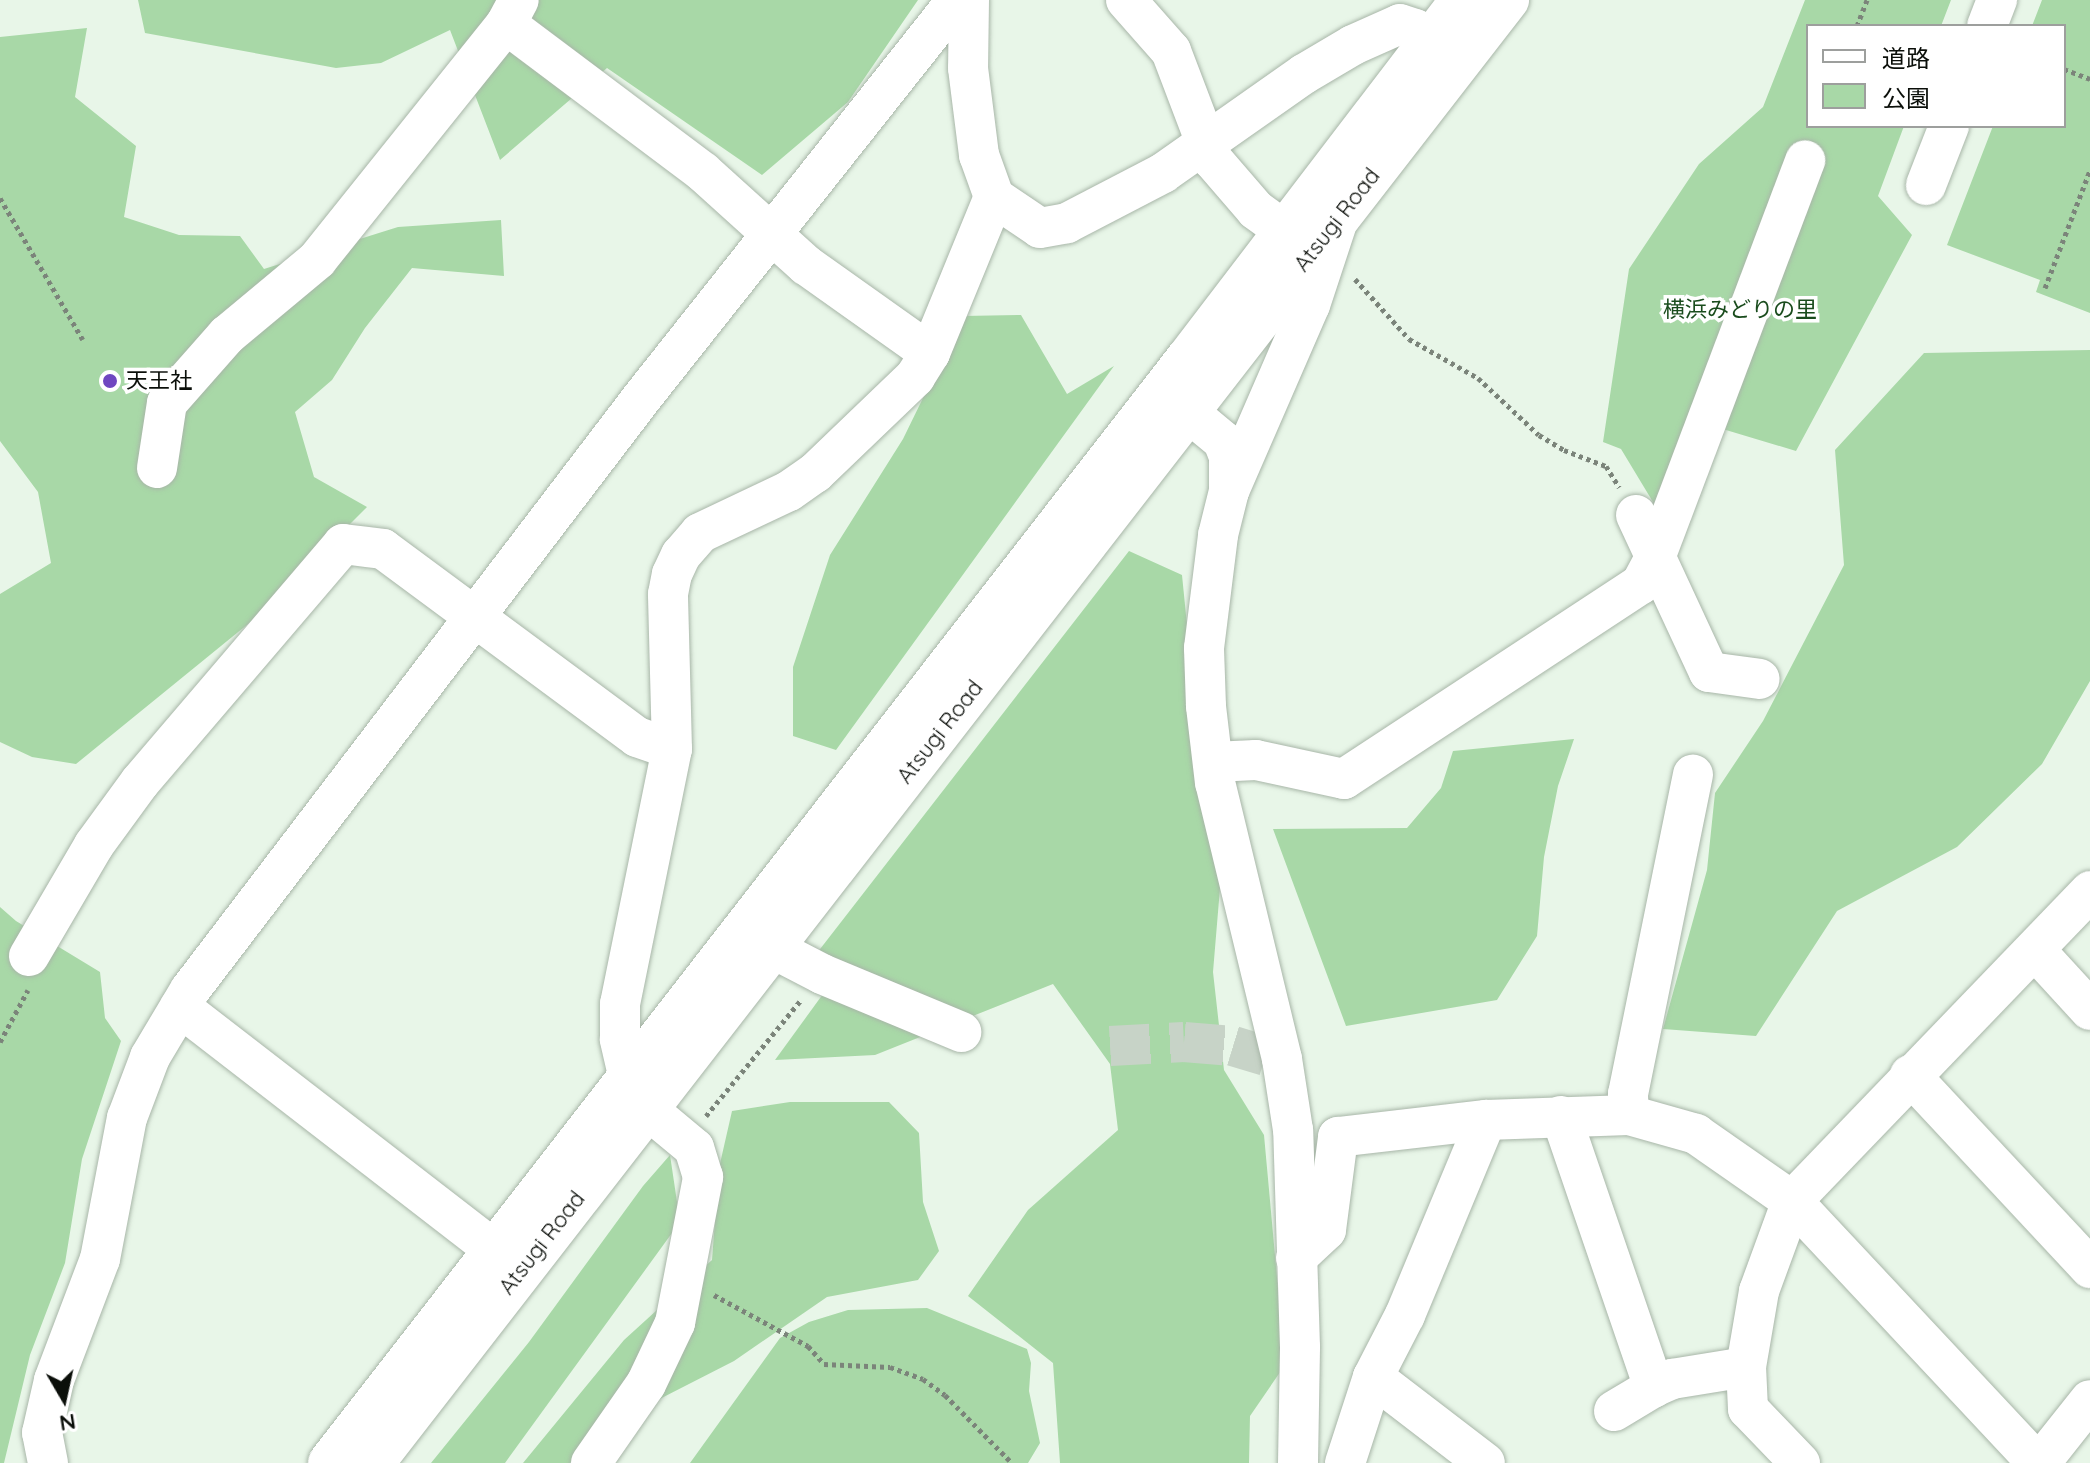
<!DOCTYPE html>
<html>
<head>
<meta charset="utf-8">
<style>
  body { margin:0 }
  #map { position:relative; width:2090px; height:1463px; overflow:hidden; background:#e8f6e8; font-family:Quicksand,"Noto Sans JP",sans-serif }
  div>[style] { position:absolute }
  .green>* { inset:0; background:#a8d8a7 }
  .minor-tunnel>* { height:40px; margin-top:-20px; transform-origin:0; background:repeating-linear-gradient(90deg,#c7d3c7 0 40px,transparent 0 60px) }
  .path>* { height:5px; margin-top:-2.5px; transform-origin:0; background:repeating-linear-gradient(90deg,#7b847a 0 4px,transparent 0 8px) }
  .roads { filter:drop-shadow(0 0 2px #a8b6a8) drop-shadow(0 0 2px #a8b6a8) }
  .minor>* { height:40px; margin:-20px; padding:0 20px; transform-origin:20px; border-radius:20px; background:#fff }
  .highway>* { height:44px; margin:-22px; padding:0 22px; transform-origin:22px; border-radius:22px; background:#fff }
  .dots>* { width:22px; height:22px; translate:-50% -50%; box-sizing:border-box; border:4px solid #fff; border-radius:50% }
  span { translate:-50% -50%; white-space:nowrap; text-align:center; line-height:1.15; -webkit-text-stroke:7px #fff; paint-order:stroke }
  .street-label { font-size:22px; color:#0b0f0a }
  .park-label { font-size:22px; color:#1a4c1d }
  .poi-label { font-size:22px; color:#0b0f0a }
  .left { translate:0 -50%; text-align:left }
  .legend { position:absolute; left:1806px; top:24px; width:260px; height:104px; box-sizing:border-box; background:#fff; border:2px solid #9d9f9d; margin:0; padding:10px 14px; list-style:none; font-size:24px; color:#0b0f0a }
  .legend li { display:flex; align-items:center; gap:16px; height:40px }
  .legend b { width:40px; border:2px solid #9d9f9d }
  .north { position:absolute; left:24px; top:1359px; width:80px; height:80px; -webkit-text-stroke:6px #fff; paint-order:stroke; rotate:171deg; font-size:22px; font-weight:700; line-height:32px; text-align:center; color:#0b0f0a }
  .north::after { content:''; display:block; margin:auto; width:28px; height:36px; background:#0b0f0a; clip-path:polygon(50% 0,100% 100%,50% 72%,0 100%) }
</style>
</head>
<body>
<div id="map">
  <div class="green">
    <i style="clip-path:polygon(138px 0,918px 0,848px 102px,762px 175px,607px 68px,500px 160px,450px 30px,381px 63px,336px 68px,145px 33px)"></i>
    <i style="clip-path:polygon(1805px 0,1951px 0,1941px 26px,1808px 26px,1808px 126px,1904px 126px,1878px 196px,1912px 235px,1796px 451px,1716px 427px,1656px 507px,1621px 449px,1603px 442px,1629px 269px,1699px 164px,1763px 107px)"></i>
    <i style="clip-path:polygon(2042px 0,2090px 0,2090px 313px,2036px 292px,2040px 280px,1947px 245px,1993px 126px,2064px 126px,2064px 26px,2032px 26px)"></i>
    <i style="clip-path:polygon(87px 28px,75px 97px,136px 146px,124px 217px,179px 235px,240px 236px,264px 269px,398px 227px,501px 220px,504px 276px,412px 268px,365px 328px,332px 380px,295px 412px,314px 477px,367px 507px,259px 615px,76px 764px,32px 757px,0 742px,0 594px,51px 563px,38px 492px,0 441px,0 37px)"></i>
    <i style="clip-path:polygon(1021px 315px,1067px 394px,1114px 366px,836px 750px,793px 736px,793px 667px,830px 555px,903px 439px,963px 316px)"></i>
    <i style="clip-path:polygon(2090px 350px,2090px 681px,2042px 764px,1957px 847px,1837px 911px,1756px 1036px,1663px 1029px,1707px 870px,1715px 793px,1763px 721px,1844px 565px,1835px 450px,1924px 353px)"></i>
    <i style="clip-path:polygon(1129px 551px,1182px 575px,1199px 745px,1221px 876px,1213px 972px,1224px 1070px,1264px 1135px,1285px 1365px,1250px 1416px,1249px 1463px,1060px 1463px,1053px 1363px,968px 1296px,1028px 1210px,1118px 1130px,1110px 1064px,1053px 984px,875px 1055px,775px 1060px,839px 972px,817px 953px)"></i>
    <i style="clip-path:polygon(1574px 739px,1558px 786px,1544px 857px,1537px 936px,1497px 1000px,1346px 1026px,1273px 829px,1407px 828px,1441px 788px,1453px 751px)"></i>
    <i style="clip-path:polygon(0 907px,16px 921px,100px 972px,105px 1018px,121px 1041px,82px 1159px,65px 1263px,30px 1355px,4px 1463px,0 1463px)"></i>
    <i style="clip-path:polygon(790px 1102px,889px 1102px,919px 1133px,923px 1202px,939px 1251px,918px 1280px,827px 1297px,734px 1361px,593px 1433px,570px 1463px,523px 1463px,624px 1340px,712px 1260px,719px 1168px,732px 1111px)"></i>
    <i style="clip-path:polygon(670px 1155px,680px 1222px,505px 1463px,431px 1463px,529px 1342px,643px 1186px)"></i>
    <i style="clip-path:polygon(927px 1308px,1027px 1349px,1031px 1363px,1029px 1391px,1040px 1443px,1028px 1463px,690px 1463px,780px 1338px,809px 1322px,848px 1310px)"></i>
  </div>
  <div class="minor-tunnel">
    <i style="left:1110px;top:1046px;width:74px;rotate:-3.1deg"></i>
    <i style="left:1184px;top:1042px;width:49px;rotate:4.7deg"></i>
    <i style="left:1233px;top:1046px;width:34px;rotate:17deg"></i>
  </div>
  <div class="path">
    <i style="left:1857px;top:26px;width:28px;rotate:-69deg"></i>
    <i style="left:2064px;top:69px;width:28px;rotate:21deg"></i>
    <i style="left:0;top:198px;width:164px;rotate:59.7deg"></i>
    <i style="left:1355px;top:279px;width:81px;rotate:48deg"></i>
    <i style="left:1409px;top:339px;width:79px;rotate:29.5deg"></i>
    <i style="left:1478px;top:378px;width:83px;rotate:43.1deg"></i>
    <i style="left:1539px;top:435px;width:29px;rotate:31deg"></i>
    <i style="left:1564px;top:450px;width:45px;rotate:20.9deg"></i>
    <i style="left:1606px;top:466px;width:25px;rotate:58deg"></i>
    <i style="left:2045px;top:288px;width:126px;rotate:-69.1deg"></i>
    <i style="left:0;top:1042px;width:59px;rotate:-61.7deg"></i>
    <i style="left:706px;top:1116px;width:150px;rotate:-50.7deg"></i>
    <i style="left:714px;top:1295px;width:107px;rotate:28.5deg"></i>
    <i style="left:808px;top:1346px;width:24px;rotate:48deg"></i>
    <i style="left:824px;top:1364px;width:66px;rotate:2.6deg"></i>
    <i style="left:890px;top:1367px;width:35px;rotate:20deg"></i>
    <i style="left:923px;top:1379px;width:27px;rotate:36deg"></i>
    <i style="left:945px;top:1395px;width:95px;rotate:45.4deg"></i>
  </div>
  <div class="roads">
    <div class="minor">
      <i style="left:969px;top:0;width:68px;rotate:90.8deg"></i>
      <i style="left:968px;top:68px;width:88px;rotate:82.8deg"></i>
      <i style="left:979px;top:155px;width:45px;rotate:70.3deg"></i>
      <i style="left:994px;top:197px;width:55px;rotate:34deg"></i>
      <i style="left:1040px;top:228px;width:27px;rotate:-10deg"></i>
      <i style="left:1067px;top:223px;width:108px;rotate:-27.5deg"></i>
      <i style="left:1163px;top:173px;width:172px;rotate:-35.1deg"></i>
      <i style="left:1304px;top:74px;width:57px;rotate:-30.6deg"></i>
      <i style="left:1353px;top:45px;width:51px;rotate:-24.1deg"></i>
      <i style="left:1400px;top:24px;width:16px;rotate:18deg"></i>
      <i style="left:1415px;top:29px;width:20px;rotate:37deg"></i>
      <i style="left:1126px;top:0;width:68px;rotate:48.6deg"></i>
      <i style="left:1171px;top:51px;width:116px;rotate:69.2deg"></i>
      <i style="left:1212px;top:159px;width:67px;rotate:49.2deg"></i>
      <i style="left:1256px;top:210px;width:36px;rotate:36deg"></i>
      <i style="left:506px;top:24px;width:246px;rotate:36.9deg"></i>
      <i style="left:703px;top:172px;width:139px;rotate:42.1deg"></i>
      <i style="left:806px;top:265px;width:152px;rotate:35.4deg"></i>
      <i style="left:930px;top:353px;width:169px;rotate:-67.7deg"></i>
      <i style="left:1987px;top:26px;width:28px;rotate:-69deg"></i>
      <i style="left:1926px;top:185px;width:63px;rotate:-68.7deg"></i>
      <i style="left:1164px;top:392px;width:77px;rotate:39.7deg"></i>
      <i style="left:1223px;top:441px;width:17px;rotate:69deg"></i>
      <i style="left:1229px;top:457px;width:34px;rotate:90deg"></i>
      <i style="left:157px;top:468px;width:66px;rotate:-81.3deg"></i>
      <i style="left:167px;top:403px;width:91px;rotate:-48.6deg"></i>
      <i style="left:227px;top:335px;width:117px;rotate:-39.8deg"></i>
      <i style="left:317px;top:260px;width:302px;rotate:-51.3deg"></i>
      <i style="left:506px;top:24px;width:27px;rotate:-62deg"></i>
      <i style="left:1636px;top:515px;width:173px;rotate:65.1deg"></i>
      <i style="left:1709px;top:672px;width:51px;rotate:7.8deg"></i>
      <i style="left:1213px;top:762px;width:43px;rotate:-2.7deg"></i>
      <i style="left:1256px;top:760px;width:90px;rotate:12.2deg"></i>
      <i style="left:1344px;top:779px;width:355px;rotate:-33.3deg"></i>
      <i style="left:1641px;top:584px;width:30px;rotate:-62deg"></i>
      <i style="left:1655px;top:558px;width:425px;rotate:-69.3deg"></i>
      <i style="left:772px;top:948px;width:56px;rotate:27.5deg"></i>
      <i style="left:822px;top:974px;width:151px;rotate:22.6deg"></i>
      <i style="left:2035px;top:950px;width:81px;rotate:47.5deg"></i>
      <i style="left:29px;top:956px;width:129px;rotate:-59.6deg"></i>
      <i style="left:94px;top:845px;width:78px;rotate:-53.9deg"></i>
      <i style="left:140px;top:782px;width:313px;rotate:-49.5deg"></i>
      <i style="left:343px;top:544px;width:40px;rotate:7.1deg"></i>
      <i style="left:383px;top:549px;width:316px;rotate:36.5deg"></i>
      <i style="left:637px;top:737px;width:37px;rotate:19deg"></i>
      <i style="left:180px;top:1007px;width:396px;rotate:37.7deg"></i>
      <i style="left:628px;top:1075px;width:37px;rotate:-103deg"></i>
      <i style="left:620px;top:1039px;width:35px;rotate:-90deg"></i>
      <i style="left:620px;top:1004px;width:260px;rotate:-78.5deg"></i>
      <i style="left:672px;top:749px;width:155px;rotate:-91.5deg"></i>
      <i style="left:668px;top:594px;width:20px;rotate:-79deg"></i>
      <i style="left:672px;top:574px;width:21px;rotate:-65deg"></i>
      <i style="left:681px;top:555px;width:29px;rotate:-49deg"></i>
      <i style="left:700px;top:533px;width:98px;rotate:-25.3deg"></i>
      <i style="left:789px;top:491px;width:32px;rotate:-35deg"></i>
      <i style="left:815px;top:473px;width:139px;rotate:-43.8deg"></i>
      <i style="left:915px;top:377px;width:28px;rotate:-58deg"></i>
      <i style="left:1910px;top:1075px;width:264px;rotate:47deg"></i>
      <i style="left:1629px;top:1115px;width:21px;rotate:-93deg"></i>
      <i style="left:1628px;top:1094px;width:326px;rotate:-78.5deg"></i>
      <i style="left:1561px;top:1116px;width:287px;rotate:71.1deg"></i>
      <i style="left:1654px;top:1387px;width:20px;rotate:-24deg"></i>
      <i style="left:1672px;top:1379px;width:75px;rotate:-9.2deg"></i>
      <i style="left:1296px;top:1258px;width:41px;rotate:-43deg"></i>
      <i style="left:1326px;top:1230px;width:94px;rotate:-82.6deg"></i>
      <i style="left:1338px;top:1137px;width:149px;rotate:-6.6deg"></i>
      <i style="left:1486px;top:1120px;width:143px;rotate:-2deg"></i>
      <i style="left:1629px;top:1115px;width:70px;rotate:15.8deg"></i>
      <i style="left:1696px;top:1134px;width:117px;rotate:34.9deg"></i>
      <i style="left:1792px;top:1201px;width:359px;rotate:46.9deg"></i>
      <i style="left:1373px;top:1377px;width:141px;rotate:37.5deg"></i>
      <i style="left:1614px;top:1411px;width:47px;rotate:-31deg"></i>
      <i style="left:48px;top:1463px;width:31px;rotate:-101deg"></i>
      <i style="left:42px;top:1433px;width:54px;rotate:-77.2deg"></i>
      <i style="left:54px;top:1380px;width:129px;rotate:-69.2deg"></i>
      <i style="left:100px;top:1259px;width:144px;rotate:-79.2deg"></i>
      <i style="left:127px;top:1118px;width:65px;rotate:-69.3deg"></i>
      <i style="left:150px;top:1057px;width:78px;rotate:-59.2deg"></i>
      <i style="left:190px;top:990px;width:748px;rotate:-52.66deg"></i>
      <i style="left:644px;top:395px;width:504px;rotate:-51.61deg"></i>
      <i style="left:591px;top:1463px;width:96px;rotate:-55.2deg"></i>
      <i style="left:646px;top:1384px;width:68px;rotate:-64.6deg"></i>
      <i style="left:675px;top:1323px;width:149px;rotate:-79.1deg"></i>
      <i style="left:703px;top:1177px;width:30px;rotate:-107deg"></i>
      <i style="left:694px;top:1148px;width:62px;rotate:-140.2deg"></i>
      <i style="left:1298px;top:1463px;width:116px;rotate:-89deg"></i>
      <i style="left:1300px;top:1347px;width:217px;rotate:-91.8deg"></i>
      <i style="left:1293px;top:1130px;width:72px;rotate:-98.8deg"></i>
      <i style="left:1282px;top:1059px;width:284px;rotate:-103.6deg"></i>
      <i style="left:1215px;top:783px;width:78px;rotate:-96.7deg"></i>
      <i style="left:1206px;top:706px;width:58px;rotate:-92deg"></i>
      <i style="left:1204px;top:648px;width:114px;rotate:-82.9deg"></i>
      <i style="left:1218px;top:535px;width:45px;rotate:-76deg"></i>
      <i style="left:1229px;top:491px;width:203px;rotate:-66.5deg"></i>
      <i style="left:1310px;top:305px;width:83px;rotate:-71.8deg"></i>
      <i style="left:1345px;top:1463px;width:90px;rotate:-72deg"></i>
      <i style="left:1373px;top:1377px;width:70px;rotate:-62.7deg"></i>
      <i style="left:1405px;top:1315px;width:211px;rotate:-67.4deg"></i>
      <i style="left:1800px;top:1463px;width:75px;rotate:-133.9deg"></i>
      <i style="left:1748px;top:1409px;width:42px;rotate:-92.7deg"></i>
      <i style="left:1746px;top:1367px;width:77px;rotate:-80.3deg"></i>
      <i style="left:1759px;top:1291px;width:96px;rotate:-69.9deg"></i>
      <i style="left:1792px;top:1201px;width:430px;rotate:-46.1deg"></i>
      <i style="left:2040px;top:1463px;width:80px;rotate:-51.6deg"></i>
    </div>
    <div class="highway">
      <i style="left:330px;top:1463px;width:1398px;rotate:-52.15deg"></i>
      <i style="left:1188px;top:359px;width:452px;rotate:-52.6deg"></i>
      <i style="left:372px;top:1463px;width:1852px;rotate:-52.2deg"></i>
    </div>
  </div>
  <div class="dots">
    <i style="left:110px;top:381px;background:#6f47c0"></i>
  </div>
  <div class="street-label">
    <span style="left:1337px;top:220px;rotate:-52deg">Atsugi Road</span>
    <span style="left:940px;top:732px;rotate:-52deg">Atsugi Road</span>
    <span style="left:542px;top:1243px;rotate:-52deg">Atsugi Road</span>
  </div>
  <div class="park-label">
    <span style="left:1740px;top:310px">横浜みどりの里</span>
  </div>
  <div class="poi-label">
    <span class="left" style="left:126px;top:381px">天王社</span>
  </div>
  <ul class="legend">
  <li><b style="height:10px;background:#fff"></b>道路</li>
  <li><b style="height:22px;background:#a8d8a7"></b>公園</li>
  </ul>
  <div class="north">N</div>
</div>
</body>
</html>
